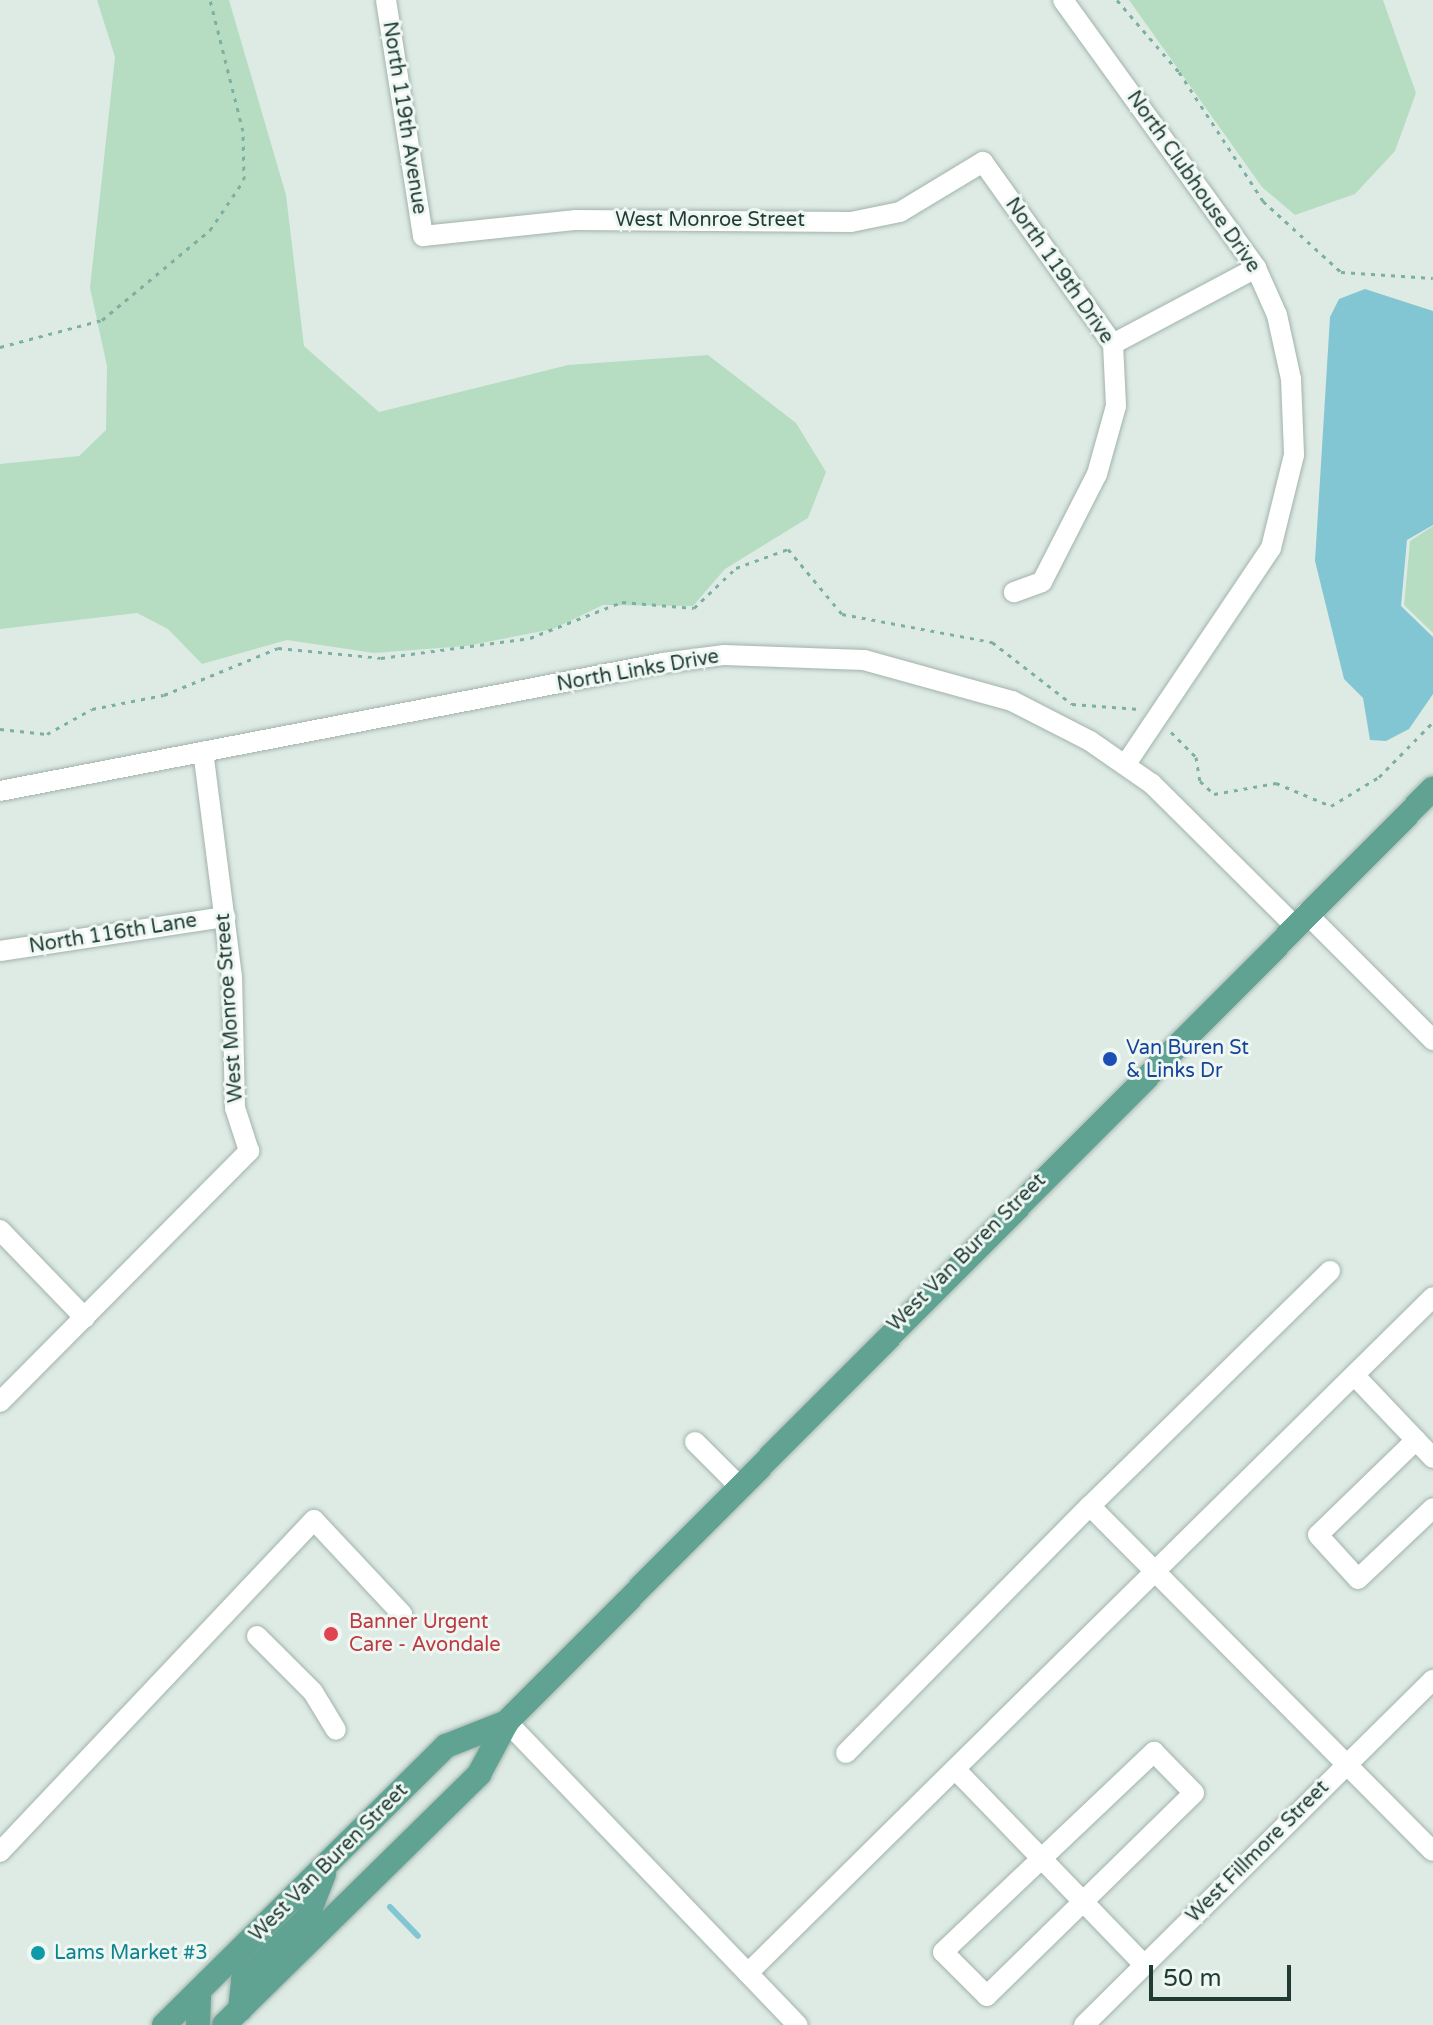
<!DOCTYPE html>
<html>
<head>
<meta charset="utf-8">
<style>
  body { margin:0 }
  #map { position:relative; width:1433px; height:2025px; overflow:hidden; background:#deebe5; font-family:"Varela Round",sans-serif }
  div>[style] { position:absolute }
  .green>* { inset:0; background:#b6ddc1 }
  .water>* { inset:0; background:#83c6d3 }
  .stream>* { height:6px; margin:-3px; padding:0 3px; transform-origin:3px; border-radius:3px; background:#83c6d3 }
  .path>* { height:3px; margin-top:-1.5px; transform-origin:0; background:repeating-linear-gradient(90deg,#7db0a1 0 4px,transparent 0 10px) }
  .roads { filter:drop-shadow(0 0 2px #a1b3ac) drop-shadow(0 0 2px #a1b3ac) }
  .minor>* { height:20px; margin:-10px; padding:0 10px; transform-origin:10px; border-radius:10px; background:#fff }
  .major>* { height:24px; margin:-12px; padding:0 12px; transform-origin:12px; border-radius:12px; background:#60a392 }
  .dots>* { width:22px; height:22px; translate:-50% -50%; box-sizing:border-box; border:4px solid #eff7f3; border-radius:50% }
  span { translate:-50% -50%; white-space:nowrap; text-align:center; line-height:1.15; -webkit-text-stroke:6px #eff7f3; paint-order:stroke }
  .street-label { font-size:20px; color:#1f3b34 }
  .transit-label { font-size:20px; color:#164399 }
  .left { translate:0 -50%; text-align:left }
  .health-label { font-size:20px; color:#be3a42 }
  .culture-label { font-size:20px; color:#0d838f }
  .scale { position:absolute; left:1149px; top:1965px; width:142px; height:36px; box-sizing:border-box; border:4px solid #1f3b34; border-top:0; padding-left:10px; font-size:24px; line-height:28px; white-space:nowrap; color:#1f3b34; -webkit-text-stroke:6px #eff7f3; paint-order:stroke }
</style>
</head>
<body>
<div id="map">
  <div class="green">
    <i style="clip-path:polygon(97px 0,229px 0,286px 195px,304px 346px,379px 412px,568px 365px,708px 355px,796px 423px,826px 472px,808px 518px,725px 569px,693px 606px,603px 605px,553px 629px,466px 646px,374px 653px,287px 640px,202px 664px,168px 629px,137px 613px,0 629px,0 464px,79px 456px,106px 430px,107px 366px,90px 288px,115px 57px)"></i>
    <i style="clip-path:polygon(1129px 0,1383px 0,1416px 93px,1395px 151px,1355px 194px,1295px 215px,1262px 187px)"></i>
    <i style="clip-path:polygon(1433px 526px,1433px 633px,1404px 605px,1410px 541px)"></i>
  </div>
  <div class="water">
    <i style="clip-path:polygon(1365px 289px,1433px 311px,1433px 525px,1407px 540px,1401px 606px,1433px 637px,1433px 694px,1409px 729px,1386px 741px,1370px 740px,1363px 698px,1344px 679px,1315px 561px,1330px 317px,1339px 299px)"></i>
  </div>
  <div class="stream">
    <i style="left:390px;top:1907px;width:40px;rotate:46deg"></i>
  </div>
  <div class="path">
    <i style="left:1117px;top:0;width:95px;rotate:49.3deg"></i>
    <i style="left:1179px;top:72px;width:154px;rotate:56.9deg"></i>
    <i style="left:1263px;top:201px;width:105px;rotate:42.3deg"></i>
    <i style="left:1341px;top:272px;width:92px;rotate:3.7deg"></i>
    <i style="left:0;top:347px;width:106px;rotate:-14.8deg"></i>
    <i style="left:102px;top:320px;width:141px;rotate:-39.8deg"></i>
    <i style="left:210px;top:230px;width:60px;rotate:-55.8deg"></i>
    <i style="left:244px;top:180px;width:49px;rotate:-91.2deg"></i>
    <i style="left:243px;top:131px;width:135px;rotate:-104.1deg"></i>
    <i style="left:0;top:729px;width:47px;rotate:6.1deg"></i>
    <i style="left:47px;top:734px;width:51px;rotate:-29.1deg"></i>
    <i style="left:92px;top:709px;width:73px;rotate:-11deg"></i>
    <i style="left:164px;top:695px;width:123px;rotate:-22.4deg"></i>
    <i style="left:278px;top:648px;width:103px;rotate:5.5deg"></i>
    <i style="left:381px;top:658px;width:150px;rotate:-7.6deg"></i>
    <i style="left:530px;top:638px;width:99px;rotate:-21.4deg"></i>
    <i style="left:622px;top:602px;width:72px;rotate:4.8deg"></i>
    <i style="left:694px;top:608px;width:58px;rotate:-43.6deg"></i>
    <i style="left:736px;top:568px;width:55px;rotate:-20.1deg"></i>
    <i style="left:788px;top:549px;width:85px;rotate:50.3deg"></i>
    <i style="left:842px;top:614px;width:153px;rotate:10.6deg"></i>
    <i style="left:992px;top:642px;width:101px;rotate:37.8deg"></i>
    <i style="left:1072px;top:704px;width:67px;rotate:4.3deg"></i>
    <i style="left:1171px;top:732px;width:35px;rotate:45deg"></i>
    <i style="left:1196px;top:757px;width:24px;rotate:81deg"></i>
    <i style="left:1200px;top:781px;width:19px;rotate:43deg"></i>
    <i style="left:1214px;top:794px;width:63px;rotate:-10.1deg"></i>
    <i style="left:1276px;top:783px;width:60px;rotate:22.7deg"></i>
    <i style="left:1331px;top:806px;width:56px;rotate:-31.1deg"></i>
    <i style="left:1379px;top:777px;width:77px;rotate:-45.5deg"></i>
  </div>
  <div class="roads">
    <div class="minor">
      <i style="left:386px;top:0;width:239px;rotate:81.1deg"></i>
      <i style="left:423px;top:236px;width:154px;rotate:-6deg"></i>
      <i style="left:576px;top:220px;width:275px;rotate:0.4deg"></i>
      <i style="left:851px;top:222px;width:50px;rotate:-11.5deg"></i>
      <i style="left:900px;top:212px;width:97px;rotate:-31.1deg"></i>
      <i style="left:983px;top:162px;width:224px;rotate:54.5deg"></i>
      <i style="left:1113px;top:344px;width:62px;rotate:87.2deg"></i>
      <i style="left:1116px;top:406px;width:71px;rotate:105.6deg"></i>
      <i style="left:1097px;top:474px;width:121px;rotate:117deg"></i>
      <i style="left:1042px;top:582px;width:30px;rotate:160deg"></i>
      <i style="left:1063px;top:0;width:330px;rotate:54.2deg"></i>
      <i style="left:1256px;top:268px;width:51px;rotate:65.9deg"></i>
      <i style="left:1277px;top:315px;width:66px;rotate:77.7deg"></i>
      <i style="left:1291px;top:379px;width:76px;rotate:87.7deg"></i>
      <i style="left:1294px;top:455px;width:96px;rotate:103.9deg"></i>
      <i style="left:1271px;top:548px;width:260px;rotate:123.9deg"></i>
      <i style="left:1113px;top:344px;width:162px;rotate:-28deg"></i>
      <i style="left:0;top:791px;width:675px;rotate:-10.93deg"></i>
      <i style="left:663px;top:663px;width:62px;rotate:-7.5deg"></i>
      <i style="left:724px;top:655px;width:140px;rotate:2deg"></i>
      <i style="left:864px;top:660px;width:154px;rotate:15.5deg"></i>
      <i style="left:1012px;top:701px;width:88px;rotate:27.1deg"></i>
      <i style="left:1090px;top:741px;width:75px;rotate:34.7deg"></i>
      <i style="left:1152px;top:784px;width:200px;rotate:44.8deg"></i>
      <i style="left:1306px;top:913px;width:180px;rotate:45deg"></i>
      <i style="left:0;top:951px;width:228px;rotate:-8.6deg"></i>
      <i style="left:0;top:1230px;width:122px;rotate:46deg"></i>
      <i style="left:1355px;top:1376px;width:113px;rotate:46.4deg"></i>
      <i style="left:0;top:1402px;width:354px;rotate:-45.2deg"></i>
      <i style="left:249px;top:1151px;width:45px;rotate:-108deg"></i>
      <i style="left:235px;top:1108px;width:131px;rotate:-91.3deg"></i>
      <i style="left:232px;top:977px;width:227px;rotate:-97.3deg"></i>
      <i style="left:1416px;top:1440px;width:136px;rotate:135.9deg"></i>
      <i style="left:1318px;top:1535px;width:59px;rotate:47.7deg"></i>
      <i style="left:1358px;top:1579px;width:103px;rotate:-43.4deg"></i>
      <i style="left:695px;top:1442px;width:62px;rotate:45deg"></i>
      <i style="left:1090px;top:1506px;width:336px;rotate:-44.4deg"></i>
      <i style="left:257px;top:1636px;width:79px;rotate:45deg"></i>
      <i style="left:313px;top:1692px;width:44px;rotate:58.8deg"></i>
      <i style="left:507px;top:1722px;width:420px;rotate:46.2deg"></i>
      <i style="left:1154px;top:1752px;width:57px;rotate:45.7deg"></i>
      <i style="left:1194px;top:1793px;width:290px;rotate:135.6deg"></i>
      <i style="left:987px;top:1996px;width:62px;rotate:-135deg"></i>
      <i style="left:943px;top:1952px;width:291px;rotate:-43.5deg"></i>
      <i style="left:846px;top:1753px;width:347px;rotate:-45.4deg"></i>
      <i style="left:1090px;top:1506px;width:486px;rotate:45.2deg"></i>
      <i style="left:955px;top:1769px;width:272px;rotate:46deg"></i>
      <i style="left:0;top:1852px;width:457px;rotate:-46.6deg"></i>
      <i style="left:314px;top:1520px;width:129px;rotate:46.9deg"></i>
      <i style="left:748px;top:1973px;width:962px;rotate:-44.62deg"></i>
      <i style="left:1084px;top:2025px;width:491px;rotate:-44.7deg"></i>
    </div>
    <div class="major">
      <i style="left:240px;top:2010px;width:30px;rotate:-84deg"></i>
      <i style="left:243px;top:1980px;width:89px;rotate:-44.1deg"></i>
      <i style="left:307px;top:1918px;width:47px;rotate:-68.9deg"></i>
      <i style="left:164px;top:2025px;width:397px;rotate:-44.7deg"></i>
      <i style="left:446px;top:1746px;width:66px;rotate:-21.5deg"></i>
      <i style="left:198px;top:2025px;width:34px;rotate:-88deg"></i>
      <i style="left:224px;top:2025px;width:358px;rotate:-44.5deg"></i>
      <i style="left:479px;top:1774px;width:59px;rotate:-61.7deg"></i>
      <i style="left:507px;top:1722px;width:1315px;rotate:-45.22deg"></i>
    </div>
  </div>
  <div class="dots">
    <i style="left:1110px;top:1059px;background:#1a4fb4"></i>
    <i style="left:331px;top:1634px;background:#e0444e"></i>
    <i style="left:38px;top:1953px;background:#0f9aa8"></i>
  </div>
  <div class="street-label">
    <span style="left:404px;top:118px;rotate:81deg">North 119th Avenue</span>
    <span style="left:1193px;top:182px;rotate:55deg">North Clubhouse Drive</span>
    <span style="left:710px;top:220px">West Monroe Street</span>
    <span style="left:1059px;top:271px;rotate:55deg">North 119th Drive</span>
    <span style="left:638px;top:671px;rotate:-10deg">North Links Drive</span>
    <span style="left:113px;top:934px;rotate:-9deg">North 116th Lane</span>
    <span style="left:230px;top:1008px;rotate:-94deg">West Monroe Street</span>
    <span style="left:967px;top:1253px;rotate:-45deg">West Van Buren Street</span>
    <span style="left:1258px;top:1852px;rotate:-45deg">West Fillmore Street</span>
    <span style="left:329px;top:1863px;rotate:-45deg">West Van Buren Street</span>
  </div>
  <div class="transit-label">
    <span class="left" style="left:1126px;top:1060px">Van Buren St<br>&amp; Links Dr</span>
  </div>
  <div class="health-label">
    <span class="left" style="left:349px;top:1634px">Banner Urgent<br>Care - Avondale</span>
  </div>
  <div class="culture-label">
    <span class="left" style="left:54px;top:1953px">Lams Market #3</span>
  </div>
  <div class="scale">50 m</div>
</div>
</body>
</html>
